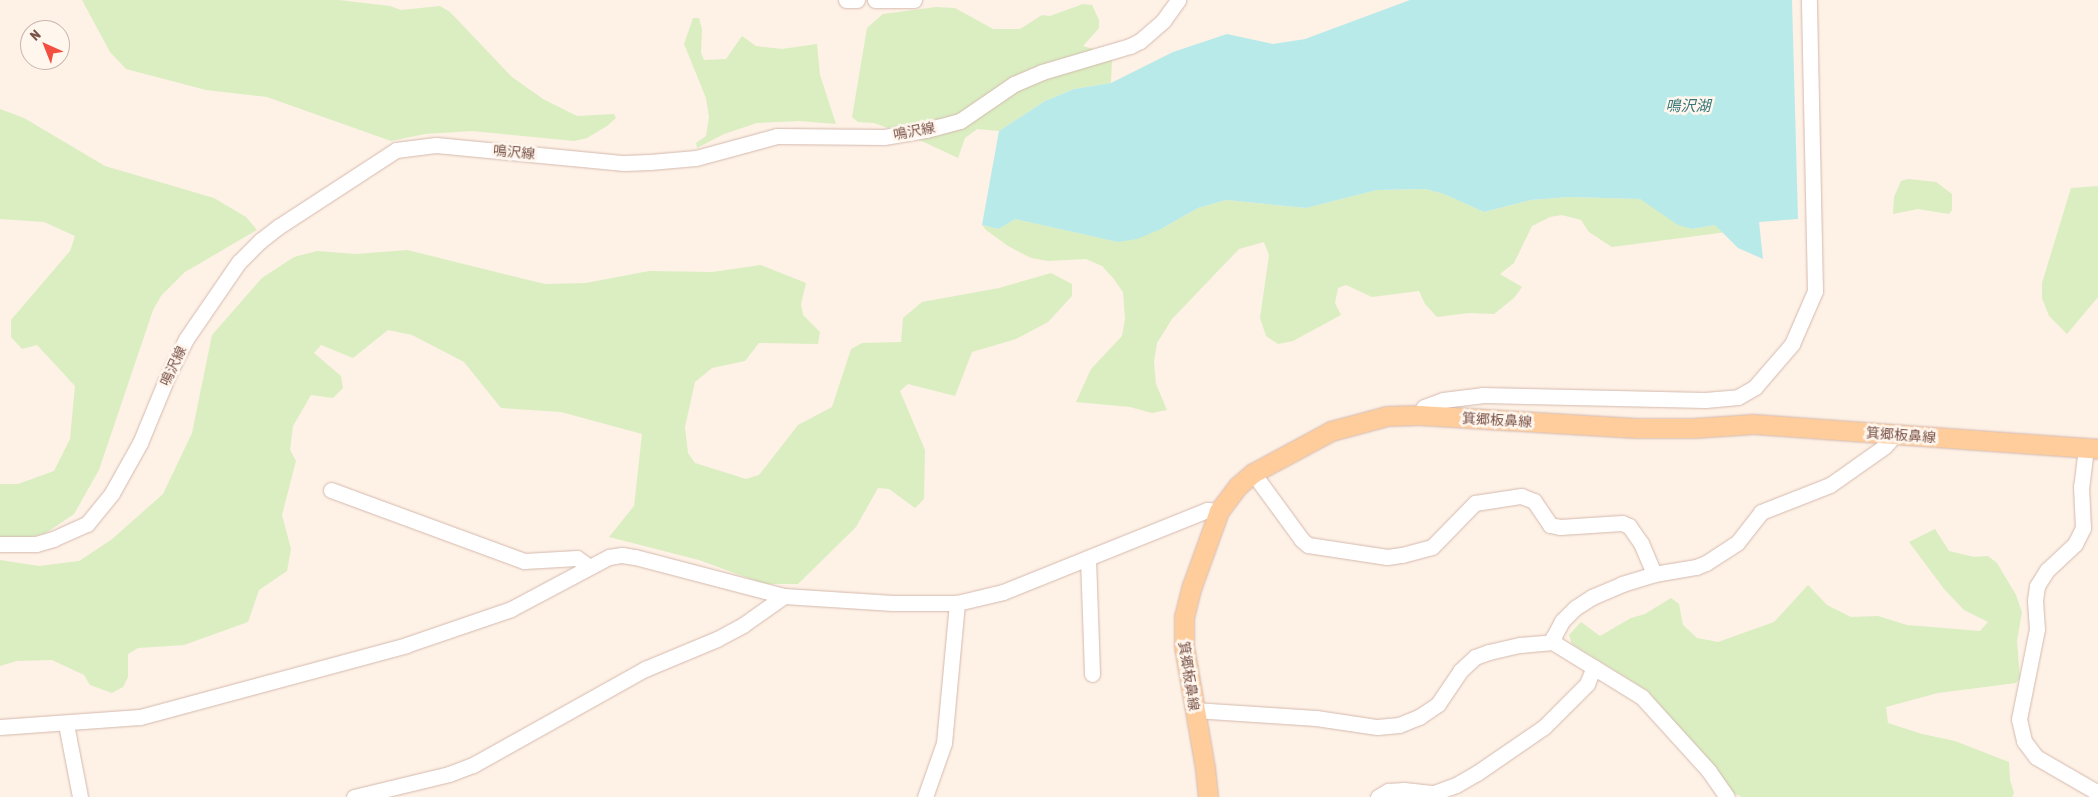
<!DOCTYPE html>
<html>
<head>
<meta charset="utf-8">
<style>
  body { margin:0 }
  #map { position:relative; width:2098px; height:797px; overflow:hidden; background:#fef1e6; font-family:"Asap Condensed","Noto Sans JP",sans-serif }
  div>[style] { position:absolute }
  .green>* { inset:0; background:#daeec2 }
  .water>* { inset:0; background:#b8eaea }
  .roads { filter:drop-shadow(0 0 1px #d4b9ad) drop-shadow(0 0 1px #d4b9ad) }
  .minor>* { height:15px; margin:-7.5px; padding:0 7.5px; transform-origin:7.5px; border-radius:7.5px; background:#fff }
  .major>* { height:19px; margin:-9.5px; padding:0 9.5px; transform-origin:9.5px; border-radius:9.5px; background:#ffcc9c }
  span { translate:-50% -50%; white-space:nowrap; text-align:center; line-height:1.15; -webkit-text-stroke:5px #fff6ee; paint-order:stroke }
  .street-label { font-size:14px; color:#7a5348 }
  .water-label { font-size:15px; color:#377779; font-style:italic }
  .north { position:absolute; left:20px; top:20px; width:50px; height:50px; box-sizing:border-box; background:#fff6ee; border:1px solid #cab5ac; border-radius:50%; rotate:316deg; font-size:14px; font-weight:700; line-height:20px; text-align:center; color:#7a5348 }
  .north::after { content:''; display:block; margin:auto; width:18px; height:22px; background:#f34f40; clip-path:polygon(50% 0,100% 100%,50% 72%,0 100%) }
</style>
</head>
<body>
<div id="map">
  <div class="green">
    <i style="clip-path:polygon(82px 0,339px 0,390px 6px,401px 10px,440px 6px,450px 12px,512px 77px,543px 99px,577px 116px,614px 114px,616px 118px,607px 126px,587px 138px,574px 141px,472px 131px,425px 134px,391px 141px,267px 97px,206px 90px,126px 69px,110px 52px)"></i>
    <i style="clip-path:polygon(1083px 4px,1092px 5px,1099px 20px,1099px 28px,1083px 46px,1107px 53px,1112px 59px,1111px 83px,1074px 89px,1045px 101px,999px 131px,977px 129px,965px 138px,958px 158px,913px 137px,874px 123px,858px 122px,852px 117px,867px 28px,883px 14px,936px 7px,955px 8px,993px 29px,1020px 29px,1042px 15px,1050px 16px)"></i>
    <i style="clip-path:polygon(693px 18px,699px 18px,702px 29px,701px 53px,704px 60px,726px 59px,742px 36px,756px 46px,782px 49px,817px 44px,820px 75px,836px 124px,799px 121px,757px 123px,724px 134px,697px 148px,696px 143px,706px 136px,709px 117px,706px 98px,684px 44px)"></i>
    <i style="clip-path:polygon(0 109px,24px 118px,105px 166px,214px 198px,246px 217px,257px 230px,185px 272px,161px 296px,153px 310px,99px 470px,74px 514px,46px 533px,17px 541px,0 539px,0 484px,18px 484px,54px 471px,70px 439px,75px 386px,37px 345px,22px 349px,11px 337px,11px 320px,70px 251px,75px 236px,44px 222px,0 219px)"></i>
    <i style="clip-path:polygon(1908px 179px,1936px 182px,1952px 194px,1952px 210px,1949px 214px,1918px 209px,1893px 214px,1894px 197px,1901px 181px)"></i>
    <i style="clip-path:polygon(2098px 186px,2098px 297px,2067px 334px,2049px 316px,2042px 298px,2042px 283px,2071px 188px)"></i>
    <i style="clip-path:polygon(1425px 189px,1444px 194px,1484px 212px,1531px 200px,1569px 197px,1640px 199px,1692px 229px,1715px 225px,1727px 232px,1612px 247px,1589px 232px,1581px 220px,1562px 215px,1550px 217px,1532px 226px,1514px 263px,1500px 274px,1522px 287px,1514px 298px,1494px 314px,1469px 313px,1437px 317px,1425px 304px,1419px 291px,1372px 297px,1346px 285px,1338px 288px,1335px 303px,1341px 315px,1293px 341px,1278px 344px,1266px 336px,1260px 318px,1269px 255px,1264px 242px,1239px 249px,1172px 319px,1157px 343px,1154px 362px,1156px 384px,1167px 410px,1152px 413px,1130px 407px,1076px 402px,1091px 369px,1122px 336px,1125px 319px,1123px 292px,1113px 278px,1102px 266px,1086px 259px,1048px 261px,1031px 258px,1008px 246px,986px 230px,982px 225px,999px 229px,1015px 219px,1119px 242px,1161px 229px,1198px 208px,1226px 200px,1306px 208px,1377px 190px)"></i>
    <i style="clip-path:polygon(407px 250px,545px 284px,586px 283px,649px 271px,712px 272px,761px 265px,806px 283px,801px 304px,803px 315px,820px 332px,818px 344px,759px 343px,745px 361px,712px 368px,695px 382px,685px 427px,688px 453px,695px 463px,746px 479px,759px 475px,798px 425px,832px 407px,851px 349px,862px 343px,901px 342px,903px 318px,922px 302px,999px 288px,1051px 273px,1072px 284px,1072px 296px,1048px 322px,1016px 339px,972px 352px,955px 396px,908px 384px,900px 391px,925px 450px,924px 499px,915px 508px,889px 489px,878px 488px,856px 527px,798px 584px,764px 584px,699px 560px,609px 537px,634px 506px,642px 434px,561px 412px,501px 408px,464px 362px,412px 335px,388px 330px,353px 358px,321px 345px,314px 353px,341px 376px,343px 388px,333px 398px,311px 395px,293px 426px,290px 450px,296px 461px,282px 515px,291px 549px,287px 571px,259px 590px,248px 622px,184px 645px,138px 648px,128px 654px,128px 677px,123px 687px,112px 693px,90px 685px,84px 675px,52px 660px,17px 661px,0 666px,0 560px,39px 566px,79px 561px,111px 540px,163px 494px,192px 433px,212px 335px,262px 278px,294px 257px,317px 251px,356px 254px)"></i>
    <i style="clip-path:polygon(1935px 529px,1949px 551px,1974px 557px,1988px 556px,1997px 563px,2016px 595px,2022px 612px,2017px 641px,2020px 678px,2016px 683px,1938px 693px,1886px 707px,1888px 723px,1922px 734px,1955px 741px,2009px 762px,2010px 780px,2014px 793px,2012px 797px,1742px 797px,1733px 793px,1648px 691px,1572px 644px,1569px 635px,1581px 622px,1600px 636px,1631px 618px,1645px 614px,1671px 598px,1679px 604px,1683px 625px,1697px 638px,1718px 642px,1774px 622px,1808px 585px,1827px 605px,1851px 617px,1878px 616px,1907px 625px,1980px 631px,1988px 622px,1964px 610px,1944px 589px,1909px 542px)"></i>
  </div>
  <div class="water">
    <i style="clip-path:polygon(1410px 0,1792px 0,1798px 219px,1759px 222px,1763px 259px,1738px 248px,1715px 225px,1692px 229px,1678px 225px,1640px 199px,1569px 197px,1531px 200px,1484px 212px,1444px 194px,1425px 189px,1377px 190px,1306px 208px,1226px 200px,1198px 208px,1161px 229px,1137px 239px,1118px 242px,1015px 219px,999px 229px,982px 225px,999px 131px,1045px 101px,1074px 89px,1111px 83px,1173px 52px,1227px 34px,1273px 44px,1305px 39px)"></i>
  </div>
  <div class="roads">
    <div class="minor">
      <i style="left:846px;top:0;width:11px"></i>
      <i style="left:875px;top:0;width:39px"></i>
      <i style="left:1419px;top:415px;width:9px;rotate:-58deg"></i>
      <i style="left:1424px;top:407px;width:20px;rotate:-20deg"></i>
      <i style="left:1443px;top:400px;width:39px;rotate:-7deg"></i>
      <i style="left:1482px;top:395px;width:223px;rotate:1.3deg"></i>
      <i style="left:1705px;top:400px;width:33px;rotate:-5deg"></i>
      <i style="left:1738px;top:397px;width:20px;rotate:-30deg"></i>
      <i style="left:1755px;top:387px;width:57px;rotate:-49.3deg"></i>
      <i style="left:1792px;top:344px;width:58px;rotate:-66.5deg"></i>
      <i style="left:1815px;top:291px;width:291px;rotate:-91.2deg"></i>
      <i style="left:2086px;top:448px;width:38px;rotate:97deg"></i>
      <i style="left:2081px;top:486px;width:42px;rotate:87.3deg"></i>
      <i style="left:2083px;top:528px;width:18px;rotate:117deg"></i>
      <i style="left:2075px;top:544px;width:38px;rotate:137deg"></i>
      <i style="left:2047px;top:570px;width:19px;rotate:122deg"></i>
      <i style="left:2037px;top:586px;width:15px;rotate:98deg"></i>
      <i style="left:2035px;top:601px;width:28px;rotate:86deg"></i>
      <i style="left:2037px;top:629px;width:92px;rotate:101.3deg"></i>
      <i style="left:2019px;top:719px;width:23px;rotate:77deg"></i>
      <i style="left:2024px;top:741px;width:20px;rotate:53deg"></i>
      <i style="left:2036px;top:757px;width:72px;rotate:30.1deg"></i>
      <i style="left:1253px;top:473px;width:83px;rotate:53.8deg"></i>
      <i style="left:1302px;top:540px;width:8px;rotate:40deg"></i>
      <i style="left:1308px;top:545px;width:80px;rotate:8.6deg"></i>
      <i style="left:1387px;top:557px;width:15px;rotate:-8deg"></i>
      <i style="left:1402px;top:555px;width:31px;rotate:-15deg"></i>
      <i style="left:1432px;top:547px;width:62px;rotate:-45.7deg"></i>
      <i style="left:1475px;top:503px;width:47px;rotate:-8.7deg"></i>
      <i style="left:1521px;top:496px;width:14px;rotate:21deg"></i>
      <i style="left:1534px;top:501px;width:29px;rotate:56deg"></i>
      <i style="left:1550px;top:525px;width:10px;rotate:11deg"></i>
      <i style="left:1560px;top:527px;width:62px;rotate:-3.7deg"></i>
      <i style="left:1622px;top:523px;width:8px;rotate:23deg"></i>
      <i style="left:1629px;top:526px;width:21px;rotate:55deg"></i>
      <i style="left:1641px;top:543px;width:34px;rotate:67deg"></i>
      <i style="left:331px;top:490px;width:206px;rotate:20.2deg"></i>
      <i style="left:524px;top:561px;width:53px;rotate:-3.2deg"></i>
      <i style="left:577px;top:558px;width:14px;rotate:36deg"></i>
      <i style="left:0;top:544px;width:36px"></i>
      <i style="left:36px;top:544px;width:18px;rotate:-16deg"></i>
      <i style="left:53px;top:539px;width:37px;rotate:-24deg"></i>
      <i style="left:87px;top:524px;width:40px;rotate:-51deg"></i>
      <i style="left:112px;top:493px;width:57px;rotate:-60.8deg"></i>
      <i style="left:140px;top:443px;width:74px;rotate:-67.6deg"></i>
      <i style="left:168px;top:375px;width:40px;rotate:-63.4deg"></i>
      <i style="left:186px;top:339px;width:93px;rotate:-55.5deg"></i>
      <i style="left:239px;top:262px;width:30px;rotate:-45deg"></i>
      <i style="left:260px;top:241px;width:23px;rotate:-38deg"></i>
      <i style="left:278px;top:227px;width:141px;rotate:-33.1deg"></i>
      <i style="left:396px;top:150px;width:40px;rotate:-7.1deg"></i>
      <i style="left:436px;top:145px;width:189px;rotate:5.5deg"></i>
      <i style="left:624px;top:163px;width:26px;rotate:-2deg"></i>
      <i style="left:650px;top:162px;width:46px;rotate:-5deg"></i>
      <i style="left:696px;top:158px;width:84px;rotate:-15.2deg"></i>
      <i style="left:777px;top:136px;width:107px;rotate:0.5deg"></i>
      <i style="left:884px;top:137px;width:43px;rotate:-9.5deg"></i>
      <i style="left:926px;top:130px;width:35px;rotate:-15deg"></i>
      <i style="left:960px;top:121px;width:65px;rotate:-34.4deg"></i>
      <i style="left:1014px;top:84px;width:30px;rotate:-23deg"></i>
      <i style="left:1042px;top:72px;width:92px;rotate:-16.5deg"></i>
      <i style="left:1130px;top:46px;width:11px;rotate:-27deg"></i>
      <i style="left:1140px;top:41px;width:30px;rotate:-41deg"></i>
      <i style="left:1163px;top:21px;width:26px;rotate:-54deg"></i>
      <i style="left:1088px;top:558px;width:116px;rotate:88deg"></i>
      <i style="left:1194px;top:710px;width:122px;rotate:3.8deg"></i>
      <i style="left:1316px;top:718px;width:62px;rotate:8.4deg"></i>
      <i style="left:1377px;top:727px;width:22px;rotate:-5deg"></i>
      <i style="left:1399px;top:725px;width:22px;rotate:-22deg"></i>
      <i style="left:1419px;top:717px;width:23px;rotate:-34deg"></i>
      <i style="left:1438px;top:704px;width:40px;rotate:-56deg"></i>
      <i style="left:1460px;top:671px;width:21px;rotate:-43deg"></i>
      <i style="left:1475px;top:657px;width:15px;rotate:-20deg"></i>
      <i style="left:1489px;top:652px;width:32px;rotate:-13deg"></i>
      <i style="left:1520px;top:645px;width:33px;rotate:-5deg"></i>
      <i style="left:66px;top:724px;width:74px;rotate:79.1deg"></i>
      <i style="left:0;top:727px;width:140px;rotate:-4.1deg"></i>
      <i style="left:140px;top:717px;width:276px;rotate:-15.1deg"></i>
      <i style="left:406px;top:645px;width:111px;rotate:-18.9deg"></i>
      <i style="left:511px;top:609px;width:111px;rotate:-28deg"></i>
      <i style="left:609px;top:557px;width:13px;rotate:-9deg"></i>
      <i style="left:622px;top:555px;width:13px;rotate:9deg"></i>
      <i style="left:635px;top:557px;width:154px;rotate:14.7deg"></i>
      <i style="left:784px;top:596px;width:109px;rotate:3.7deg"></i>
      <i style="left:893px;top:603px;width:64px"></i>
      <i style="left:957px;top:603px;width:47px;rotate:-13.4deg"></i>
      <i style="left:1003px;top:592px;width:220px;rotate:-21.9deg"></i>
      <i style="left:1207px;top:510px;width:12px;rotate:5deg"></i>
      <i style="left:354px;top:797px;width:98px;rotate:-13.6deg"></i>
      <i style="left:449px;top:774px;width:26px;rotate:-21deg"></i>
      <i style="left:473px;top:765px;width:197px;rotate:-29.2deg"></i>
      <i style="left:645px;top:669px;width:78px;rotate:-22.6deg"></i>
      <i style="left:717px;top:639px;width:30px;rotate:-28deg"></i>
      <i style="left:743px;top:625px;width:50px;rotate:-35.3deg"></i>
      <i style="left:925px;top:797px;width:57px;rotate:-70.6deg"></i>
      <i style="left:944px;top:743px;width:141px;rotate:-84.7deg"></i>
      <i style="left:1378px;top:797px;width:12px;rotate:-31deg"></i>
      <i style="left:1388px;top:791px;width:16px;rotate:-4deg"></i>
      <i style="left:1404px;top:790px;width:30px;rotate:6deg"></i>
      <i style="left:1434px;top:793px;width:23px;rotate:-20deg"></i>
      <i style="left:1456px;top:785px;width:24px;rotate:-30deg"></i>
      <i style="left:1477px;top:773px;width:81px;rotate:-34.5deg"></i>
      <i style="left:1544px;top:727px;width:61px;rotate:-45deg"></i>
      <i style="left:1587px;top:684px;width:18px;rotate:-68deg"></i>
      <i style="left:1727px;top:797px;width:32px;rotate:-125deg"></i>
      <i style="left:1709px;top:771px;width:100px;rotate:-132.2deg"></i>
      <i style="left:1642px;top:697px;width:101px;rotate:-148.4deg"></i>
      <i style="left:1556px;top:644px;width:7px;rotate:-117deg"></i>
      <i style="left:1553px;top:638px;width:19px;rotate:-62deg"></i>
      <i style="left:1562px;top:621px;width:18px;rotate:-45deg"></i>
      <i style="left:1575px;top:608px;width:20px;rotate:-33deg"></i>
      <i style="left:1592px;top:597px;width:33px;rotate:-23deg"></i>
      <i style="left:1622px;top:584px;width:34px;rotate:-17deg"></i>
      <i style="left:1654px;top:574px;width:43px;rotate:-9.5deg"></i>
      <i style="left:1696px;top:567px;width:11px;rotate:-22deg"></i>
      <i style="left:1706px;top:563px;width:37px;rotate:-33deg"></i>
      <i style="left:1737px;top:543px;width:39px;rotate:-52deg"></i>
      <i style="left:1761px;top:512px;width:74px;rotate:-21.4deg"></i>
      <i style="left:1830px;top:485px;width:67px;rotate:-35.3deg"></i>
      <i style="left:1885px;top:446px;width:15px;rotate:-48deg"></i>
    </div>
    <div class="major">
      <i style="left:1208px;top:797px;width:29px;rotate:-96deg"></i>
      <i style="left:1205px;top:768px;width:124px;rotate:-99.8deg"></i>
      <i style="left:1184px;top:646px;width:29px;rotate:-90deg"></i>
      <i style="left:1184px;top:617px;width:32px;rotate:-76deg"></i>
      <i style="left:1192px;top:586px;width:80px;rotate:-70.2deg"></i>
      <i style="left:1219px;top:511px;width:31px;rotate:-53deg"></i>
      <i style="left:1238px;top:486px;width:20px;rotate:-41deg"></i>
      <i style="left:1253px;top:473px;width:89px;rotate:-28.3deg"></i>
      <i style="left:1331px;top:431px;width:58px;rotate:-15deg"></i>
      <i style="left:1387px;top:416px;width:32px;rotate:-2deg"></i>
      <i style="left:1419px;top:415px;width:218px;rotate:3.4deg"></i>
      <i style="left:1637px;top:428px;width:56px"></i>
      <i style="left:1693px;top:428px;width:60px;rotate:-3.8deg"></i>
      <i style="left:1753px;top:424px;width:346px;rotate:4.1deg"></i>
    </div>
  </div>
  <div class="street-label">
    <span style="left:914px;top:131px;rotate:-11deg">鳴沢線</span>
    <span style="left:514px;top:152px;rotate:5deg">鳴沢線</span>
    <span style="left:173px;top:366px;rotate:-65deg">鳴沢線</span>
    <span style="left:1497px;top:420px;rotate:3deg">箕郷板鼻線</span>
    <span style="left:1901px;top:435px;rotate:4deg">箕郷板鼻線</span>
    <span style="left:1189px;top:676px;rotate:81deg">箕郷板鼻線</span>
  </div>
  <div class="water-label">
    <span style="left:1688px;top:106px">鳴沢湖</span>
  </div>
  <div class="north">N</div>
</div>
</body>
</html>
